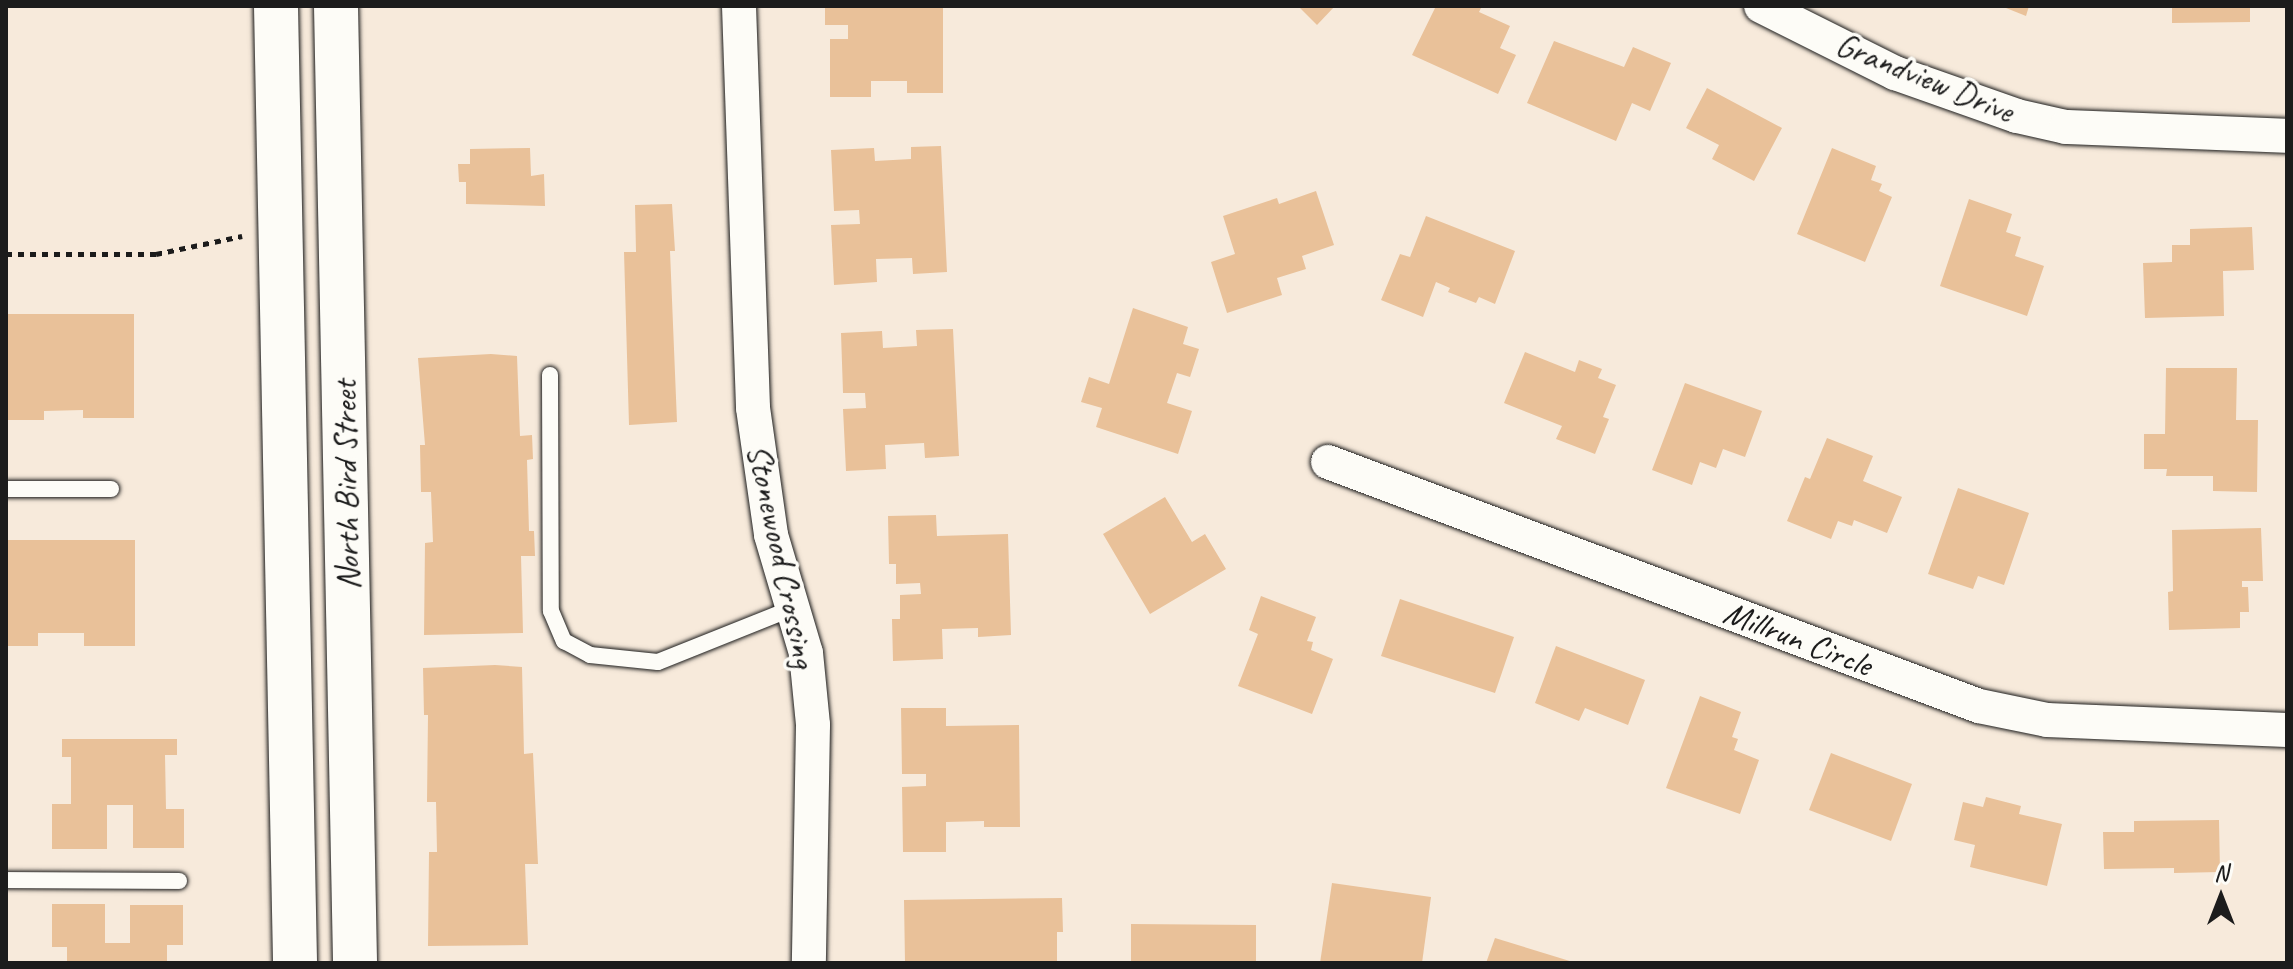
<!DOCTYPE html>
<html>
<head>
<meta charset="utf-8">
<style>
  body { margin:0 }
  #map { position:relative; width:2293px; height:969px; overflow:hidden; background:#f7eadb; font-family:Caveat,sans-serif }
  div>[style] { position:absolute }
  .building>* { inset:0; background:#e9c199 }
  .path>* { height:5px; margin-top:-2.5px; transform-origin:0; background:repeating-linear-gradient(90deg,#1c1c1c 0 6px,transparent 0 12px) }
  .roads { filter:drop-shadow(0 0 2px #1c1c1c) drop-shadow(0 0 2px #1c1c1c) }
  .lane>* { height:16px; margin:-8px; padding:0 8px; transform-origin:8px; border-radius:8px; background:#fdfcf7 }
  .street>* { height:34px; margin:-17px; padding:0 17px; transform-origin:17px; border-radius:17px; background:#fdfcf7 }
  .secondary>* { height:44px; margin:-22px; padding:0 22px; transform-origin:22px; border-radius:22px; background:#fdfcf7 }
  span { translate:-50% -50%; white-space:nowrap; text-align:center; line-height:1.15; -webkit-text-stroke:7px #fdfcf7; paint-order:stroke }
  .street-label { font-size:34px; color:#1c1c1c }
  .frame { position:absolute; inset:0; border:8px solid #1c1c1c; pointer-events:none }
  .north { position:absolute; left:2181px; top:857px; width:80px; height:80px; -webkit-text-stroke:6px #fdfcf7; paint-order:stroke; rotate:0deg; font-size:22px; font-weight:700; line-height:32px; text-align:center; color:#1c1c1c }
  .north::after { content:''; display:block; margin:auto; width:28px; height:36px; background:#1c1c1c; clip-path:polygon(50% 0,100% 100%,50% 72%,0 100%) }
</style>
</head>
<body>
<div id="map">
  <div class="building">
    <i style="clip-path:polygon(825px 6px,943px 6px,943px 93px,907px 93px,907px 81px,871px 81px,871px 97px,830px 97px,830px 39px,848px 39px,848px 25px,825px 25px)"></i>
    <i style="clip-path:polygon(1298px 6px,1335px 6px,1317px 25px)"></i>
    <i style="clip-path:polygon(1436px 6px,1482px 6px,1479px 12px,1510px 26px,1500px 48px,1516px 55px,1498px 94px,1412px 55px)"></i>
    <i style="clip-path:polygon(2001px 6px,2029px 6px,2026px 16px)"></i>
    <i style="clip-path:polygon(2172px 6px,2250px 6px,2250px 22px,2172px 23px)"></i>
    <i style="clip-path:polygon(1554px 41px,1624px 67px,1633px 47px,1671px 63px,1650px 111px,1632px 103px,1616px 141px,1527px 103px)"></i>
    <i style="clip-path:polygon(1707px 88px,1782px 128px,1754px 181px,1712px 159px,1719px 145px,1686px 128px)"></i>
    <i style="clip-path:polygon(941px 146px,947px 272px,913px 274px,912px 258px,876px 259px,877px 282px,834px 285px,831px 225px,860px 224px,859px 210px,834px 211px,831px 150px,874px 148px,875px 161px,911px 159px,911px 147px)"></i>
    <i style="clip-path:polygon(530px 148px,531px 176px,544px 174px,545px 206px,466px 204px,466px 182px,459px 182px,458px 164px,470px 164px,470px 149px)"></i>
    <i style="clip-path:polygon(1832px 148px,1876px 166px,1871px 180px,1882px 184px,1879px 191px,1892px 197px,1865px 262px,1797px 234px)"></i>
    <i style="clip-path:polygon(1316px 191px,1334px 245px,1302px 256px,1306px 269px,1277px 278px,1282px 295px,1227px 313px,1211px 262px,1235px 254px,1223px 216px,1277px 198px,1279px 204px)"></i>
    <i style="clip-path:polygon(1969px 199px,2012px 214px,2006px 232px,2021px 237px,2015px 256px,2044px 266px,2027px 316px,1940px 286px)"></i>
    <i style="clip-path:polygon(672px 204px,675px 251px,670px 251px,677px 422px,629px 425px,624px 252px,636px 252px,635px 205px)"></i>
    <i style="clip-path:polygon(1426px 216px,1515px 251px,1495px 304px,1479px 297px,1476px 303px,1448px 292px,1450px 288px,1436px 282px,1423px 317px,1381px 300px,1400px 254px,1410px 257px)"></i>
    <i style="clip-path:polygon(2252px 227px,2254px 270px,2223px 271px,2224px 316px,2145px 318px,2143px 263px,2172px 262px,2172px 245px,2190px 245px,2190px 229px)"></i>
    <i style="clip-path:polygon(1133px 308px,1188px 327px,1183px 344px,1199px 349px,1190px 377px,1177px 373px,1167px 403px,1192px 411px,1178px 454px,1096px 427px,1102px 408px,1081px 402px,1089px 377px,1109px 384px)"></i>
    <i style="clip-path:polygon(6px 314px,134px 314px,134px 418px,83px 418px,83px 410px,44px 411px,44px 420px,6px 420px)"></i>
    <i style="clip-path:polygon(953px 329px,959px 456px,925px 458px,924px 443px,885px 445px,886px 469px,846px 471px,843px 409px,866px 408px,865px 393px,843px 393px,841px 333px,882px 331px,883px 348px,917px 346px,916px 330px)"></i>
    <i style="clip-path:polygon(1525px 352px,1575px 372px,1579px 360px,1602px 369px,1598px 378px,1616px 385px,1603px 417px,1609px 419px,1595px 454px,1556px 439px,1562px 426px,1504px 403px)"></i>
    <i style="clip-path:polygon(491px 354px,517px 356px,520px 436px,532px 435px,533px 459px,527px 460px,529px 531px,534px 531px,535px 556px,521px 556px,523px 633px,424px 635px,425px 543px,433px 542px,431px 492px,421px 492px,420px 445px,425px 445px,418px 358px)"></i>
    <i style="clip-path:polygon(2166px 368px,2237px 368px,2236px 420px,2258px 420px,2257px 492px,2213px 491px,2213px 476px,2166px 476px,2167px 469px,2144px 469px,2144px 434px,2165px 434px)"></i>
    <i style="clip-path:polygon(1685px 383px,1762px 411px,1745px 457px,1723px 449px,1716px 468px,1700px 462px,1692px 485px,1652px 470px)"></i>
    <i style="clip-path:polygon(1827px 438px,1873px 456px,1863px 481px,1902px 497px,1887px 533px,1854px 520px,1852px 526px,1838px 521px,1831px 539px,1787px 521px,1805px 477px,1810px 479px)"></i>
    <i style="clip-path:polygon(1958px 488px,2029px 513px,2004px 585px,1978px 576px,1973px 589px,1928px 574px)"></i>
    <i style="clip-path:polygon(1165px 497px,1192px 542px,1205px 534px,1226px 569px,1150px 614px,1103px 534px)"></i>
    <i style="clip-path:polygon(936px 515px,937px 536px,1008px 534px,1011px 635px,978px 637px,978px 628px,942px 629px,943px 659px,893px 661px,892px 619px,900px 619px,900px 595px,921px 594px,920px 583px,896px 584px,896px 564px,889px 564px,888px 516px)"></i>
    <i style="clip-path:polygon(2261px 528px,2263px 581px,2242px 581px,2242px 587px,2248px 587px,2249px 612px,2240px 612px,2240px 628px,2169px 630px,2168px 592px,2173px 591px,2172px 530px)"></i>
    <i style="clip-path:polygon(6px 540px,135px 540px,135px 646px,84px 646px,84px 633px,38px 633px,38px 646px,6px 646px)"></i>
    <i style="clip-path:polygon(1261px 596px,1316px 617px,1307px 641px,1313px 642px,1311px 650px,1333px 659px,1312px 714px,1238px 686px,1258px 634px,1249px 630px)"></i>
    <i style="clip-path:polygon(1400px 599px,1514px 637px,1495px 693px,1381px 656px)"></i>
    <i style="clip-path:polygon(1556px 646px,1645px 680px,1628px 725px,1585px 708px,1579px 721px,1535px 703px)"></i>
    <i style="clip-path:polygon(495px 665px,522px 667px,524px 754px,533px 753px,538px 864px,525px 864px,528px 945px,428px 946px,429px 852px,437px 852px,436px 802px,427px 802px,428px 715px,424px 715px,423px 668px)"></i>
    <i style="clip-path:polygon(1700px 696px,1741px 712px,1732px 737px,1738px 739px,1734px 750px,1759px 760px,1740px 814px,1666px 788px)"></i>
    <i style="clip-path:polygon(901px 708px,946px 708px,946px 726px,1019px 725px,1020px 827px,984px 827px,984px 821px,946px 822px,946px 852px,903px 852px,902px 787px,926px 786px,926px 774px,902px 774px)"></i>
    <i style="clip-path:polygon(62px 739px,177px 739px,177px 755px,165px 755px,166px 809px,184px 809px,184px 848px,133px 848px,133px 805px,107px 805px,107px 849px,52px 849px,52px 804px,71px 804px,71px 757px,62px 757px)"></i>
    <i style="clip-path:polygon(1831px 753px,1912px 784px,1891px 841px,1809px 810px)"></i>
    <i style="clip-path:polygon(1986px 797px,2021px 806px,2019px 814px,2062px 824px,2047px 886px,1970px 867px,1975px 845px,1954px 840px,1963px 802px,1983px 807px)"></i>
    <i style="clip-path:polygon(2219px 820px,2220px 872px,2174px 873px,2174px 868px,2104px 869px,2103px 832px,2134px 832px,2134px 821px)"></i>
    <i style="clip-path:polygon(1332px 883px,1431px 897px,1422px 963px,1320px 963px)"></i>
    <i style="clip-path:polygon(1062px 898px,1063px 932px,1057px 932px,1057px 963px,905px 963px,904px 900px)"></i>
    <i style="clip-path:polygon(52px 904px,105px 904px,105px 943px,130px 943px,130px 905px,183px 905px,183px 945px,167px 945px,167px 963px,67px 963px,67px 947px,52px 947px)"></i>
    <i style="clip-path:polygon(1131px 924px,1256px 925px,1256px 963px,1131px 963px)"></i>
    <i style="clip-path:polygon(1495px 938px,1573px 962px,1573px 963px,1486px 963px)"></i>
  </div>
  <div class="path">
    <i style="left:6px;top:254px;width:150px"></i>
    <i style="left:156px;top:254px;width:88px;rotate:-11.8deg"></i>
  </div>
  <div class="roads">
    <div class="lane">
      <i style="left:550px;top:375px;width:236px;rotate:89.8deg"></i>
      <i style="left:551px;top:611px;width:33px;rotate:67deg"></i>
      <i style="left:564px;top:641px;width:30px;rotate:28deg"></i>
      <i style="left:590px;top:655px;width:68px;rotate:5.9deg"></i>
      <i style="left:658px;top:662px;width:145px;rotate:-21.8deg"></i>
      <i style="left:6px;top:489px;width:105px"></i>
      <i style="left:6px;top:880px;width:173px;rotate:0.3deg"></i>
    </div>
    <div class="street">
      <i style="left:739px;top:6px;width:402px;rotate:88deg"></i>
      <i style="left:753px;top:408px;width:128px;rotate:81.9deg"></i>
      <i style="left:771px;top:535px;width:123px;rotate:73.5deg"></i>
      <i style="left:806px;top:653px;width:72px;rotate:84.4deg"></i>
      <i style="left:813px;top:725px;width:238px;rotate:91deg"></i>
      <i style="left:1761px;top:6px;width:150px;rotate:26.6deg"></i>
      <i style="left:1895px;top:73px;width:129px;rotate:19.4deg"></i>
      <i style="left:2017px;top:116px;width:50px;rotate:12.7deg"></i>
      <i style="left:2066px;top:127px;width:221px;rotate:2.3deg"></i>
      <i style="left:1328px;top:462px;width:695px;rotate:20.55deg"></i>
      <i style="left:1979px;top:706px;width:69px;rotate:11.6deg"></i>
      <i style="left:2047px;top:720px;width:240px;rotate:2.4deg"></i>
    </div>
    <div class="secondary">
      <i style="left:276px;top:6px;width:957px;rotate:88.86deg"></i>
      <i style="left:336px;top:6px;width:957px;rotate:88.86deg"></i>
    </div>
  </div>
  <div class="street-label">
    <span style="left:1925px;top:77px;rotate:22deg">Grandview Drive</span>
    <span style="left:346px;top:485px;rotate:-91deg">North Bird Street</span>
    <span style="left:782px;top:556px;rotate:78deg">Stonewood Crossing</span>
    <span style="left:1798px;top:638px;rotate:21deg">Millrun Circle</span>
  </div>
  <div class="frame"></div>
  <div class="north">N</div>
</div>
</body>
</html>
